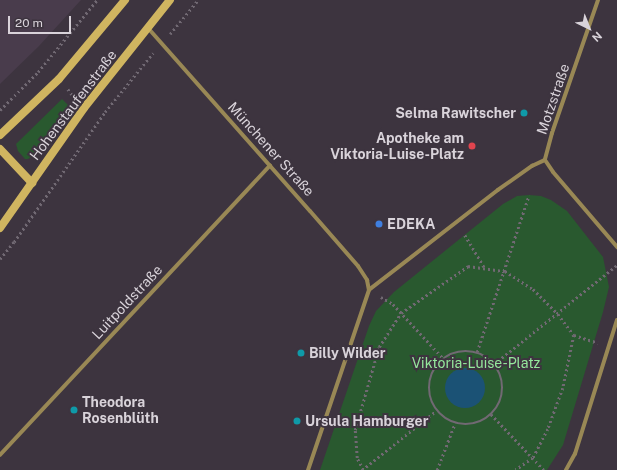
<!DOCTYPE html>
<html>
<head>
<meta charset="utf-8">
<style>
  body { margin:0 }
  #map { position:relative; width:617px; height:470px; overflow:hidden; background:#3d343f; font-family:"Public Sans",sans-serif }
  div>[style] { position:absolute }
  .built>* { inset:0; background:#493c4c }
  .green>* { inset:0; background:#29592f }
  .water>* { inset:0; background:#1b5275 }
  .round { border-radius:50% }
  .path>* { height:2.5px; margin-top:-1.25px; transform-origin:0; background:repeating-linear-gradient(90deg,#716973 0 2px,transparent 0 5px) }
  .path>.ring { margin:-1.25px; padding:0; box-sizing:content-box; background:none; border:2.5px solid #716973; border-radius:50% }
  .pedestrian>* { height:3.5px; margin:-1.75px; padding:0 1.75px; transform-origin:1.75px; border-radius:1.75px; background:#985 }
  .minor>* { height:4px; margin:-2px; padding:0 2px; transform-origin:2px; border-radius:2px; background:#985 }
  .secondary>* { height:8px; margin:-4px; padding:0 4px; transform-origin:4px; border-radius:4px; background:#d0b560 }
  .dots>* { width:11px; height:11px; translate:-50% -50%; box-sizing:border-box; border:2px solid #3d343f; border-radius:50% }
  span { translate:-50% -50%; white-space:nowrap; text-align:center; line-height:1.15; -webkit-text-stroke:4px #3d343f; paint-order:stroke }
  .street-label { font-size:14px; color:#d9d3da }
  .poi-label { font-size:14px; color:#d9d3da; font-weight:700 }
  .right { translate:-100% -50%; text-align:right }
  .left { translate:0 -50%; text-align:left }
  .park-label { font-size:14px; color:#95e89c }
  .north { position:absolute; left:569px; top:8px; width:40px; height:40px; -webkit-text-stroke:3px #3d343f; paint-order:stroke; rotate:137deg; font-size:11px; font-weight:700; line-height:16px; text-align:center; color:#d9d3da }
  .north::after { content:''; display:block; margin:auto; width:14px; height:18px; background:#d9d3da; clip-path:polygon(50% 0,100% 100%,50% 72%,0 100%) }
  .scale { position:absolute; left:8px; top:16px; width:63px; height:18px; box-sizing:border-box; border:2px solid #d9d3da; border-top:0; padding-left:5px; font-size:12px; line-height:14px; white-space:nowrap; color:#d9d3da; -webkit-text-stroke:3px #3d343f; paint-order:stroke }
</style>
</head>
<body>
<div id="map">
  <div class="built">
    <i style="clip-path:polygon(0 0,81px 0,39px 46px,0 84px)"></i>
  </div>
  <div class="green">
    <i style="clip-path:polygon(62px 99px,69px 106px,35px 154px,28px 159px,25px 159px,18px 151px,16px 144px)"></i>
    <i style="clip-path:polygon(529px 195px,541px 196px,551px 200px,567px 211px,603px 257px,609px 287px,603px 312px,563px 445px,547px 470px,320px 470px,369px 326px,376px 311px,394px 292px,503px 204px,517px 196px)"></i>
  </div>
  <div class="water">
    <i class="round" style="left:445px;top:368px;width:40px;height:40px"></i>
  </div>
  <div class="path">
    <i style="left:170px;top:34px;width:44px;rotate:-50.5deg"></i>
    <i style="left:68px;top:89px;width:10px;rotate:53deg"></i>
    <i style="left:0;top:110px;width:54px;rotate:-45deg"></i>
    <i style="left:38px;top:72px;width:93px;rotate:-50.7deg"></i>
    <i style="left:465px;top:235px;width:39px;rotate:59deg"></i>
    <i style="left:0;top:259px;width:22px;rotate:-51deg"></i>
    <i style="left:14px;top:242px;width:159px;rotate:-55deg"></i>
    <i style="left:105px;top:112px;width:76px;rotate:-50.9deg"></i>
    <i style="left:381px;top:297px;width:14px;rotate:30deg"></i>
    <i style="left:393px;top:304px;width:74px;rotate:47.2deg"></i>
    <i style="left:574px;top:335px;width:25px;rotate:18deg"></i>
    <i class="ring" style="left:429px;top:351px;width:71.5px;height:71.5px"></i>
    <i style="left:477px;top:352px;width:165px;rotate:-71.7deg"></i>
    <i style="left:494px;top:364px;width:158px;rotate:-38.8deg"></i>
    <i style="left:491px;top:414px;width:77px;rotate:46.6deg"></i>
    <i style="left:362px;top:470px;width:95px;rotate:-38.6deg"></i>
    <i style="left:363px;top:470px;width:13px;rotate:-117deg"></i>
    <i style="left:357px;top:458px;width:28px;rotate:-94deg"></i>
    <i style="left:355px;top:430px;width:86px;rotate:-73.9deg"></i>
    <i style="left:379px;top:347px;width:40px;rotate:-57.1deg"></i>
    <i style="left:401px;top:313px;width:82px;rotate:-35deg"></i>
    <i style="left:468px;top:266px;width:37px;rotate:8deg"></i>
    <i style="left:505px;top:271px;width:33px;rotate:33deg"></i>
    <i style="left:533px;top:289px;width:35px;rotate:45deg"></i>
    <i style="left:558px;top:314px;width:26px;rotate:53deg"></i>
    <i style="left:574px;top:335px;width:54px;rotate:101.7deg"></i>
    <i style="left:563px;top:388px;width:44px;rotate:110.1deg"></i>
    <i style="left:548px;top:429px;width:33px;rotate:117deg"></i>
    <i style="left:533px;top:458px;width:21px;rotate:145deg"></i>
    <i style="left:437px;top:470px;width:50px;rotate:-69deg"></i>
  </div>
  <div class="pedestrian">
    <i style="left:369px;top:290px;width:163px;rotate:-37.8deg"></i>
    <i style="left:498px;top:190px;width:42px;rotate:-35.2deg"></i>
    <i style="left:532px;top:166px;width:14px;rotate:-25deg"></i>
    <i style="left:566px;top:470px;width:18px;rotate:-61deg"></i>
    <i style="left:575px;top:454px;width:140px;rotate:-72.6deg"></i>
  </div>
  <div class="minor">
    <i style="left:598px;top:0;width:141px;rotate:109.1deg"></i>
    <i style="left:552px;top:133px;width:28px;rotate:105deg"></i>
    <i style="left:545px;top:160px;width:14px;rotate:56deg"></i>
    <i style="left:553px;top:172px;width:99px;rotate:49.5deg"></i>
    <i style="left:148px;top:28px;width:244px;rotate:48.5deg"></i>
    <i style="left:310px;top:211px;width:73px;rotate:48.9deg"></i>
    <i style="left:358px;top:266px;width:17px;rotate:57deg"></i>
    <i style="left:367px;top:280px;width:10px;rotate:79deg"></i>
    <i style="left:369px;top:290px;width:190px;rotate:108.7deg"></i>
    <i style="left:0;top:455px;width:396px;rotate:-47deg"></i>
  </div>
  <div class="secondary">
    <i style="left:0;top:135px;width:81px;rotate:-43.5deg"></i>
    <i style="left:59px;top:79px;width:103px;rotate:-50.1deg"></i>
    <i style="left:0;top:149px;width:47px;rotate:46.7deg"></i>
    <i style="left:0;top:228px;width:146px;rotate:-55deg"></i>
    <i style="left:84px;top:108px;width:138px;rotate:-51.5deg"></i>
  </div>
  <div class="dots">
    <i style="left:524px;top:113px;background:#0f9aa8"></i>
    <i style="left:472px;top:146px;background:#e0444e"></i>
    <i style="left:379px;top:224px;background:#3f7fe0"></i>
    <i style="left:301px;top:353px;background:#0f9aa8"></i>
    <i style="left:74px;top:410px;background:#0f9aa8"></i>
    <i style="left:297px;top:421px;background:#0f9aa8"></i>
  </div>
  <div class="street-label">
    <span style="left:553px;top:99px;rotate:-71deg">Motzstraße</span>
    <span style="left:73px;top:105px;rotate:-53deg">Hohenstaufenstraße</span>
    <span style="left:271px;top:149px;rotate:48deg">Münchener Straße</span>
    <span style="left:127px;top:302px;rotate:-47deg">Luitpoldstraße</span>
  </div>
  <div class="poi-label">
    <span class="right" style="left:516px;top:113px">Selma Rawitscher</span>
    <span class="right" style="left:464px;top:146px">Apotheke am<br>Viktoria-Luise-Platz</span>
    <span class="left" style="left:387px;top:224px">EDEKA</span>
    <span class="left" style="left:309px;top:353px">Billy Wilder</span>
    <span class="left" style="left:82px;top:410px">Theodora<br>Rosenblüth</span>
    <span class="left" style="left:305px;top:421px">Ursula Hamburger</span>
  </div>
  <div class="park-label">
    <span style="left:476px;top:363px">Viktoria-Luise-Platz</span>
  </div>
  <div class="north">N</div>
  <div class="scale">20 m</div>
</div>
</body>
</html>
